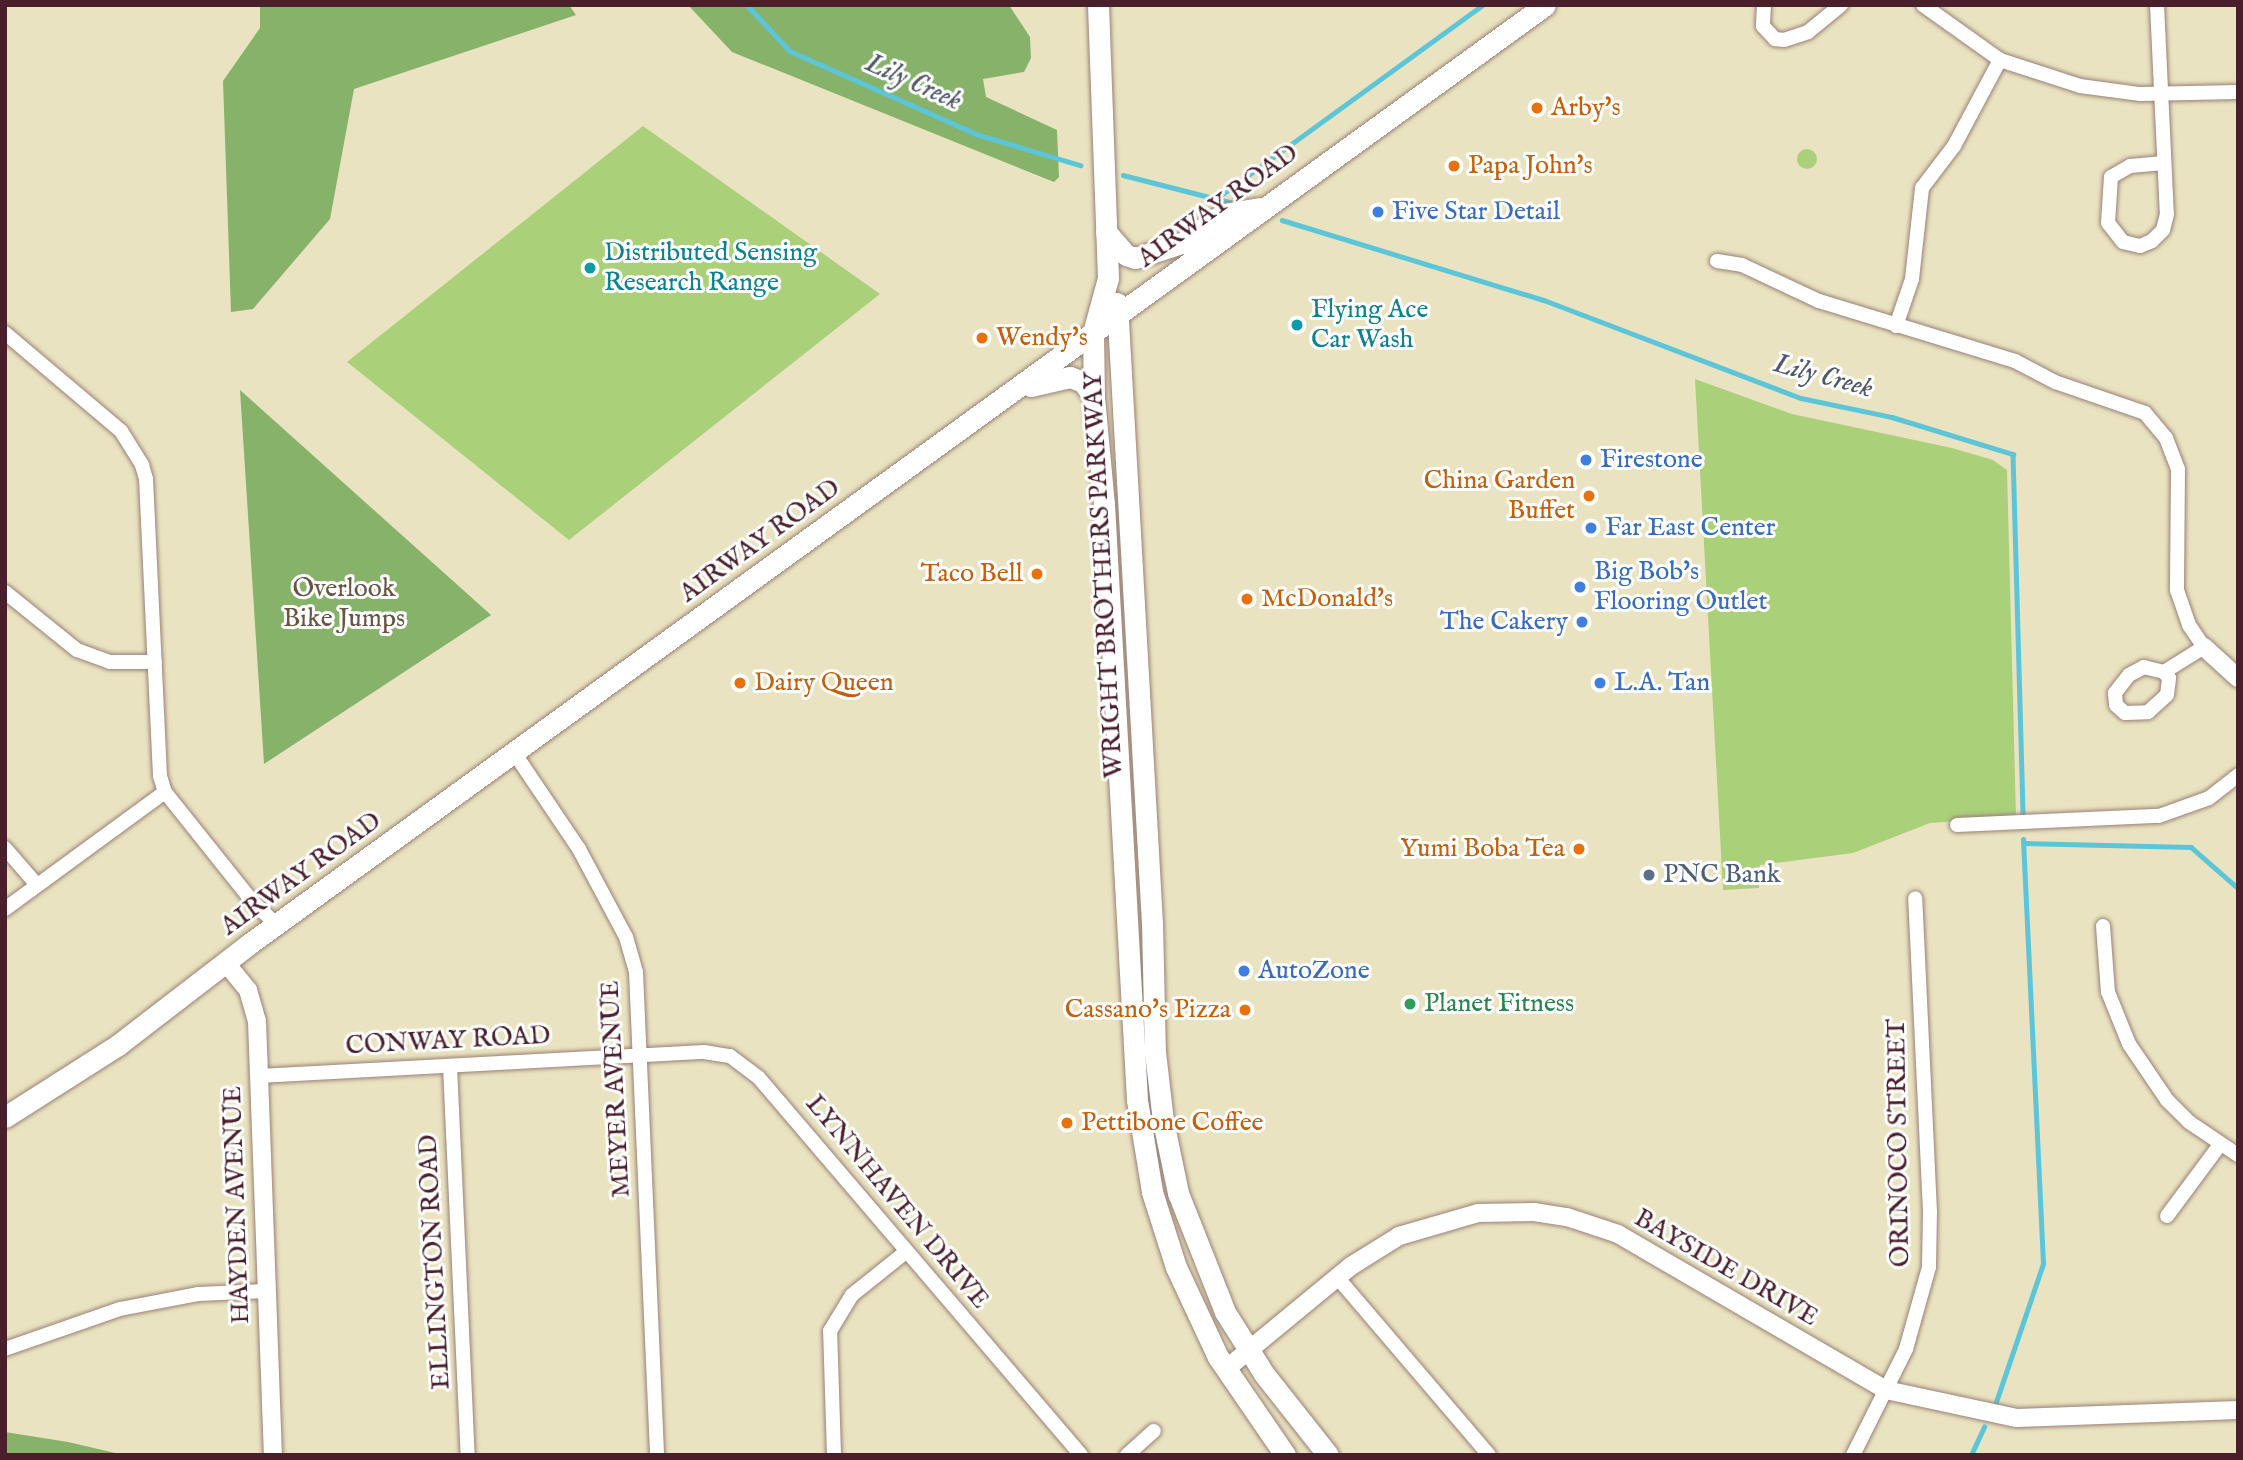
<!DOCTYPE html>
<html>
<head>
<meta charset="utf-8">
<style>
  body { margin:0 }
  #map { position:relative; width:2243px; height:1460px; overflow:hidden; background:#eae3c1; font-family:"IM FELL English",serif }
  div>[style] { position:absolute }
  .green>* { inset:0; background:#aad07a }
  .round { border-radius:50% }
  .forest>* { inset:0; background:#87b26a }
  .stream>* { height:4.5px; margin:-2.25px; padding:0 2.25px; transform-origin:2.25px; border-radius:2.25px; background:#5cc5d8 }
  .roads { filter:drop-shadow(0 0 2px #9a8176) drop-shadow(0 0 2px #9a8176) }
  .minor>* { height:14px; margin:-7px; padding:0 7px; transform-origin:7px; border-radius:7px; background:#fff }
  .tertiary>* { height:18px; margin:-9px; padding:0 9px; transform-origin:9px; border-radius:9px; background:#fff }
  .primary>* { height:21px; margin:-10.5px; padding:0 10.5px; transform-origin:10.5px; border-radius:10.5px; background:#fff }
  .dots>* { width:19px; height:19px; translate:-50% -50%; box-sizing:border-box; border:4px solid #fff; border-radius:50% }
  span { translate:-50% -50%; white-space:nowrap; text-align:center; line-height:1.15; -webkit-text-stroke:6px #fff; paint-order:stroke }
  .food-label { font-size:26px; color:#c56008 }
  .left { translate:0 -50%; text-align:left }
  .right { translate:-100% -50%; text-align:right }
  .street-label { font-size:26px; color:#4a1f2b }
  .shop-label { font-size:26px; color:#366cbe }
  .culture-label { font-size:26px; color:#0d838f }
  .park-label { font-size:26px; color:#675443 }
  .service-label { font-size:26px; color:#4e5e75 }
  .leisure-label { font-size:26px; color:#27864d }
  .water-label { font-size:28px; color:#505968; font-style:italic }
  .frame { position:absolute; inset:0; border:7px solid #4a1f2b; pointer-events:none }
</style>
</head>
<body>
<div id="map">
  <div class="green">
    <i style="clip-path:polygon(643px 126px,880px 294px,569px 540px,347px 362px)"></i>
    <i class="round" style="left:1797px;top:149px;width:20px;height:20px"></i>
    <i style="clip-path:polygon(1695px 379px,1792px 414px,1952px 448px,1993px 460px,2007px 470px,2016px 817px,1930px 823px,1853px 853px,1760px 865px,1759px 888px,1723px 890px)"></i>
  </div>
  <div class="forest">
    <i style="clip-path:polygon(260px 5px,569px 5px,576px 15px,354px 89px,330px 219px,253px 309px,231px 312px,223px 81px,260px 28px)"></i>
    <i style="clip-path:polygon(688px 5px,1009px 5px,1030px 37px,1031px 58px,1024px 72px,983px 79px,986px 97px,1057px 130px,1059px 177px,1054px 182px,732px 52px)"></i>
    <i style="clip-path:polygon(240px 390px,491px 615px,264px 764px)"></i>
    <i style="clip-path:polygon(5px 1432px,68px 1442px,124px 1455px,5px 1455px)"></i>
  </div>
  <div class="stream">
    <i style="left:747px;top:5px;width:63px;rotate:46.9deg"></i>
    <i style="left:790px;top:51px;width:204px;rotate:24deg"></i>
    <i style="left:976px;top:134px;width:109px;rotate:16.6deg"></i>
    <i style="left:1123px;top:175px;width:114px;rotate:14.3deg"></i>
    <i style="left:1217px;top:198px;width:329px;rotate:-36deg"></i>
    <i style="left:1282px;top:220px;width:274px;rotate:17deg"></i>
    <i style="left:1544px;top:300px;width:275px;rotate:20.9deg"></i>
    <i style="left:1801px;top:398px;width:93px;rotate:11.8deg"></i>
    <i style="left:1892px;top:417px;width:127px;rotate:17deg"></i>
    <i style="left:2013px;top:454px;width:361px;rotate:88.4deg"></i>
    <i style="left:2024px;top:843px;width:167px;rotate:1.4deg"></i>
    <i style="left:2191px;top:847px;width:62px;rotate:41.1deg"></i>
    <i style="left:1996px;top:1402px;width:146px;rotate:-71.2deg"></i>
    <i style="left:2043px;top:1264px;width:425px;rotate:-92.7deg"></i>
    <i style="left:1971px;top:1455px;width:31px;rotate:-65deg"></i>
  </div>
  <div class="roads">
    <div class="minor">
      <i style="left:1764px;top:5px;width:21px;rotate:93deg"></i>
      <i style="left:1763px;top:26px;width:18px;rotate:47deg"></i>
      <i style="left:1775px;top:39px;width:9px;rotate:6deg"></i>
      <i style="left:1784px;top:40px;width:25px;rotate:-18deg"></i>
      <i style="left:1808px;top:32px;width:43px;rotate:-39.3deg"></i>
      <i style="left:1923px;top:5px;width:95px;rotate:35.5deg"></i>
      <i style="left:2000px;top:60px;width:84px;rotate:18deg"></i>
      <i style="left:2080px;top:86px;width:61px;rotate:7.6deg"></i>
      <i style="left:2140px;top:94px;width:98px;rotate:-1.2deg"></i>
      <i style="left:2157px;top:5px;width:209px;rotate:87.3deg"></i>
      <i style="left:2167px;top:214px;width:16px;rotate:104deg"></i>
      <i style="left:2163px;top:230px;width:16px;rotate:135deg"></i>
      <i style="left:2152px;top:241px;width:13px;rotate:157deg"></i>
      <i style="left:2140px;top:246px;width:17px;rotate:-167deg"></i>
      <i style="left:2123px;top:242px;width:24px;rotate:-128deg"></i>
      <i style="left:2108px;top:223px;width:46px;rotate:-86.3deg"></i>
      <i style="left:2111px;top:177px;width:22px;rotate:-30deg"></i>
      <i style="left:2130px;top:166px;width:34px;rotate:-5deg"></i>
      <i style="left:1717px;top:261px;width:25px;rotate:9deg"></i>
      <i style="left:1742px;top:265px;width:85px;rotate:25.1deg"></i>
      <i style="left:1819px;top:301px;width:205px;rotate:17deg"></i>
      <i style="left:2015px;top:361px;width:45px;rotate:27.7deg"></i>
      <i style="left:2055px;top:382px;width:95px;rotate:19deg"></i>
      <i style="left:2145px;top:413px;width:33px;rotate:50deg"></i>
      <i style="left:2166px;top:438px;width:33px;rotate:69deg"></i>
      <i style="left:2178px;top:469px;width:121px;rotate:90.5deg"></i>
      <i style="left:2177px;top:590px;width:37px;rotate:71deg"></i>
      <i style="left:2189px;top:625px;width:27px;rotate:56deg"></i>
      <i style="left:2204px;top:647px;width:47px;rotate:148deg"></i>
      <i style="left:2164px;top:672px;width:21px;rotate:-166deg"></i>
      <i style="left:2144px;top:667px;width:17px;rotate:152deg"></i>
      <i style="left:2129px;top:675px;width:23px;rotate:128deg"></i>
      <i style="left:2115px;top:693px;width:12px;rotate:85deg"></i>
      <i style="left:2116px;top:705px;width:12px;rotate:42deg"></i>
      <i style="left:2125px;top:713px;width:23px;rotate:-2deg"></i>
      <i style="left:2148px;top:712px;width:25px;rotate:-42deg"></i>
      <i style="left:2167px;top:695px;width:17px;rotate:-83deg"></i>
      <i style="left:2169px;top:678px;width:8px;rotate:-130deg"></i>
      <i style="left:1896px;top:326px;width:50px;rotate:-71.2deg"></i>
      <i style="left:1912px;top:279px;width:92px;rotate:-83.7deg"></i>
      <i style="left:1922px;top:188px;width:53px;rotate:-52.7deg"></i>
      <i style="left:1954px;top:146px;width:98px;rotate:-61.9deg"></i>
      <i style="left:5px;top:333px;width:152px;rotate:40.2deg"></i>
      <i style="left:121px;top:431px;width:40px;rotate:58deg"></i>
      <i style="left:142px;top:465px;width:15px;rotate:74deg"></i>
      <i style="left:146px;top:479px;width:297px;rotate:87.3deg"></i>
      <i style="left:160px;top:776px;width:17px;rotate:73deg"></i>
      <i style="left:165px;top:792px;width:139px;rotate:51.4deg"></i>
      <i style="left:252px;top:901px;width:35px;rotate:44deg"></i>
      <i style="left:5px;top:592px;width:92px;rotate:38.9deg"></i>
      <i style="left:77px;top:650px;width:35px;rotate:20deg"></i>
      <i style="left:110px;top:662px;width:45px"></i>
      <i style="left:515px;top:754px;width:115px;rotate:56deg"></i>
      <i style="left:579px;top:849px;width:100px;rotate:61.9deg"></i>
      <i style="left:626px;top:937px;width:36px;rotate:74deg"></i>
      <i style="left:636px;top:972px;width:483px;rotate:87.5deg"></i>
      <i style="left:1957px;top:825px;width:202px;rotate:-2.6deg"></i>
      <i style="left:2159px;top:816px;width:53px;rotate:-19.8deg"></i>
      <i style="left:2209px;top:798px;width:37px;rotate:-38deg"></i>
      <i style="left:5px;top:848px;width:49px;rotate:49.1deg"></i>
      <i style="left:5px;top:909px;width:198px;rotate:-36.2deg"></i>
      <i style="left:2103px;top:926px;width:66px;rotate:85.7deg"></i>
      <i style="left:2108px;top:992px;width:56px;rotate:68deg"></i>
      <i style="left:2129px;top:1044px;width:68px;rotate:55.8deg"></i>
      <i style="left:2167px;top:1100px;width:31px;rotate:45deg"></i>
      <i style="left:2189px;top:1122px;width:59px;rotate:34deg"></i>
      <i style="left:450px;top:1066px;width:389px;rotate:87.4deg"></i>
      <i style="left:259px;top:1076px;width:446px;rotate:-3.1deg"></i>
      <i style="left:704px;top:1052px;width:26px;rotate:9deg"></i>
      <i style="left:730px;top:1056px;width:36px;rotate:37deg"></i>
      <i style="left:759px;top:1078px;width:496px;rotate:49.5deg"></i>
      <i style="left:2167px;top:1216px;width:87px;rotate:-53.4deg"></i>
      <i style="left:1337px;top:1277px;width:234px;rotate:49.5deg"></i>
      <i style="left:5px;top:1349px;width:122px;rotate:-19.2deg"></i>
      <i style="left:120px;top:1309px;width:79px;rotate:-10.9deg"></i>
      <i style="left:198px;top:1294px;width:68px;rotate:-2.5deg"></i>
      <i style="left:834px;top:1455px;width:124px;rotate:-91.8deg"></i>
      <i style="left:830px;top:1331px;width:42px;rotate:-58.6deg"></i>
      <i style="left:852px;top:1295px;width:70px;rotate:-38.7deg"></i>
      <i style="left:1127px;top:1455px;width:36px;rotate:-42deg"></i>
      <i style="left:1853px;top:1455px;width:119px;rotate:-63.4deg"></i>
      <i style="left:1906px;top:1349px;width:85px;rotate:-74.3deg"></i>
      <i style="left:1929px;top:1267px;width:55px;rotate:-89deg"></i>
      <i style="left:1930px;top:1212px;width:314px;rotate:-92.7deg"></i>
    </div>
    <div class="tertiary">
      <i style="left:2204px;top:647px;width:46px;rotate:42.4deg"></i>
      <i style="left:226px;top:963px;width:35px;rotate:51deg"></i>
      <i style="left:248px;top:990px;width:32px;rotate:74deg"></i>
      <i style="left:257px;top:1021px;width:434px;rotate:87.9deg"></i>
      <i style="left:1226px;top:1369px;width:162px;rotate:-39.5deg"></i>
      <i style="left:1351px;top:1266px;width:57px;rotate:-32deg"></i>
      <i style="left:1399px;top:1236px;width:82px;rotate:-16.2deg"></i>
      <i style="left:1478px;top:1213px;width:56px;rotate:-1deg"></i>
      <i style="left:1534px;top:1212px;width:33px;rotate:9deg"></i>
      <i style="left:1567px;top:1217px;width:54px;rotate:18.4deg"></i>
      <i style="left:1618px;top:1234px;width:310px;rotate:30.2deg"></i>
      <i style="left:1886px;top:1390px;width:134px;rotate:12.1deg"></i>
      <i style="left:2017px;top:1418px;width:221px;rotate:-2.1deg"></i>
    </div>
    <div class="primary">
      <i style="left:1098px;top:5px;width:273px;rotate:87.9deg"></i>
      <i style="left:1108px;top:278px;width:57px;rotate:105.3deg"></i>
      <i style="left:1093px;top:333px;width:64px;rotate:89.1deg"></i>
      <i style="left:1094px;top:397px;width:107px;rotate:84.7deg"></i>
      <i style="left:1104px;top:504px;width:597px;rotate:86.83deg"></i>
      <i style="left:1137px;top:1100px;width:93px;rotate:80.7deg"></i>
      <i style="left:1152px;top:1192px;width:79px;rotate:72.3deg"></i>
      <i style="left:1176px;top:1267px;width:99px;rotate:65deg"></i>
      <i style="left:1218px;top:1357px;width:119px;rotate:55.6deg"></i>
      <i style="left:1106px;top:232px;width:30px;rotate:49deg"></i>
      <i style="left:1126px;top:255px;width:9px;rotate:18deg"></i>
      <i style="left:1135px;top:258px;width:49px;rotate:-17.7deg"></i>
      <i style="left:1182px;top:243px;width:50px;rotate:-35.3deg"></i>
      <i style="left:1223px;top:214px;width:37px;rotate:-9deg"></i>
      <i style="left:1117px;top:303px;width:621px;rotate:86.77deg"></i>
      <i style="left:1152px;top:923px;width:129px;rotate:88.7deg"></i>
      <i style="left:1155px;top:1052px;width:69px;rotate:83.4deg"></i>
      <i style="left:1163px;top:1121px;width:74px;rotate:78.2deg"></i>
      <i style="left:1178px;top:1193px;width:128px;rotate:68.4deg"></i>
      <i style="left:1225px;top:1312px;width:73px;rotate:57.8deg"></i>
      <i style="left:1264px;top:1374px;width:103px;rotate:51.7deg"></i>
      <i style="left:1031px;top:386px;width:40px;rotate:-13deg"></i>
      <i style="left:1070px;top:377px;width:14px;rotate:21deg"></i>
      <i style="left:1083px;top:382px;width:19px;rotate:54deg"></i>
      <i style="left:5px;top:1117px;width:134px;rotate:-32.5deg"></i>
      <i style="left:118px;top:1045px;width:165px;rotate:-37.6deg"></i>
      <i style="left:249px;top:944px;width:1600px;rotate:-35.92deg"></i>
    </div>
  </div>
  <div class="dots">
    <i style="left:1537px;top:108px;background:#e8710a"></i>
    <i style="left:1454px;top:166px;background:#e8710a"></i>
    <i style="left:1378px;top:212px;background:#3f7fe0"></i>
    <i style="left:590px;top:268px;background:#0f9aa8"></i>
    <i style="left:1297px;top:325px;background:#0f9aa8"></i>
    <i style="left:982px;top:338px;background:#e8710a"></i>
    <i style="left:1586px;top:460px;background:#3f7fe0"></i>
    <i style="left:1589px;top:496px;background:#e8710a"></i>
    <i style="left:1591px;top:528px;background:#3f7fe0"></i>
    <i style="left:1037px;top:574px;background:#e8710a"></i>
    <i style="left:1580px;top:587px;background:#3f7fe0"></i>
    <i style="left:1247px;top:599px;background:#e8710a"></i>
    <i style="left:1582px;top:622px;background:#3f7fe0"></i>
    <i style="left:740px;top:683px;background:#e8710a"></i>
    <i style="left:1600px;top:683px;background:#3f7fe0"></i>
    <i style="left:1579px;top:849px;background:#e8710a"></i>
    <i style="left:1649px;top:875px;background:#5c6f8a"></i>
    <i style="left:1244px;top:971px;background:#3f7fe0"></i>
    <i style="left:1410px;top:1004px;background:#2e9e5b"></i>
    <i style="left:1245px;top:1010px;background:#e8710a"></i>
    <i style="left:1067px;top:1123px;background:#e8710a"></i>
  </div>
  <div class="food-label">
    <span class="left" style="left:1551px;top:108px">Arby's</span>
    <span class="left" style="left:1468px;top:166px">Papa John's</span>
    <span class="left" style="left:996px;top:338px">Wendy's</span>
    <span class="right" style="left:1575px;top:496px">China Garden<br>Buffet</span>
    <span class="right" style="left:1023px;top:574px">Taco Bell</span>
    <span class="left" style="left:1261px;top:599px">McDonald's</span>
    <span class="left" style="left:754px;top:683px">Dairy Queen</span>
    <span class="right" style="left:1565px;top:849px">Yumi Boba Tea</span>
    <span class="right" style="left:1231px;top:1010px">Cassano's Pizza</span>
    <span class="left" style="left:1081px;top:1123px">Pettibone Coffee</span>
  </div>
  <div class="street-label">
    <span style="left:1218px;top:206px;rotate:-36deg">AIRWAY ROAD</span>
    <span style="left:760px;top:541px;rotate:-36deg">AIRWAY ROAD</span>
    <span style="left:1104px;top:575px;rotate:-93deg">WRIGHT BROTHERS PARKWAY</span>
    <span style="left:301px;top:874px;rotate:-36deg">AIRWAY ROAD</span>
    <span style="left:448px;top:1041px;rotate:-3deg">CONWAY ROAD</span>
    <span style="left:616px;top:1089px;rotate:-93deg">MEYER AVENUE</span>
    <span style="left:1899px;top:1143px;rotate:-91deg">ORINOCO STREET</span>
    <span style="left:897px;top:1202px;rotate:50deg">LYNNHAVEN DRIVE</span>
    <span style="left:237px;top:1205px;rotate:-92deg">HAYDEN AVENUE</span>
    <span style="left:435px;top:1262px;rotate:-93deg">ELLINGTON ROAD</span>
    <span style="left:1726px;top:1268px;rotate:30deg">BAYSIDE DRIVE</span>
  </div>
  <div class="shop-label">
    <span class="left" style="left:1392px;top:212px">Five Star Detail</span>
    <span class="left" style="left:1600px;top:460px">Firestone</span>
    <span class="left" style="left:1605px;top:528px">Far East Center</span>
    <span class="left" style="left:1594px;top:587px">Big Bob's<br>Flooring Outlet</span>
    <span class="right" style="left:1568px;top:622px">The Cakery</span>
    <span class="left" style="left:1614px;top:683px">L.A. Tan</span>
    <span class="left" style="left:1258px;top:971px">AutoZone</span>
  </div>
  <div class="culture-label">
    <span class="left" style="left:604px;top:268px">Distributed Sensing<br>Research Range</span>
    <span class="left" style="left:1311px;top:325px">Flying Ace<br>Car Wash</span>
  </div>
  <div class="park-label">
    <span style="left:344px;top:604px">Overlook<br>Bike Jumps</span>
  </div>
  <div class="service-label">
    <span class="left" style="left:1663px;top:875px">PNC Bank</span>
  </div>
  <div class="leisure-label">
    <span class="left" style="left:1424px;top:1004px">Planet Fitness</span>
  </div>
  <div class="water-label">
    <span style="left:913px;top:83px;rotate:24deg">Lily Creek</span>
    <span style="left:1823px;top:377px;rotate:15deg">Lily Creek</span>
  </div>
  <div class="frame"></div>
</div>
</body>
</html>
